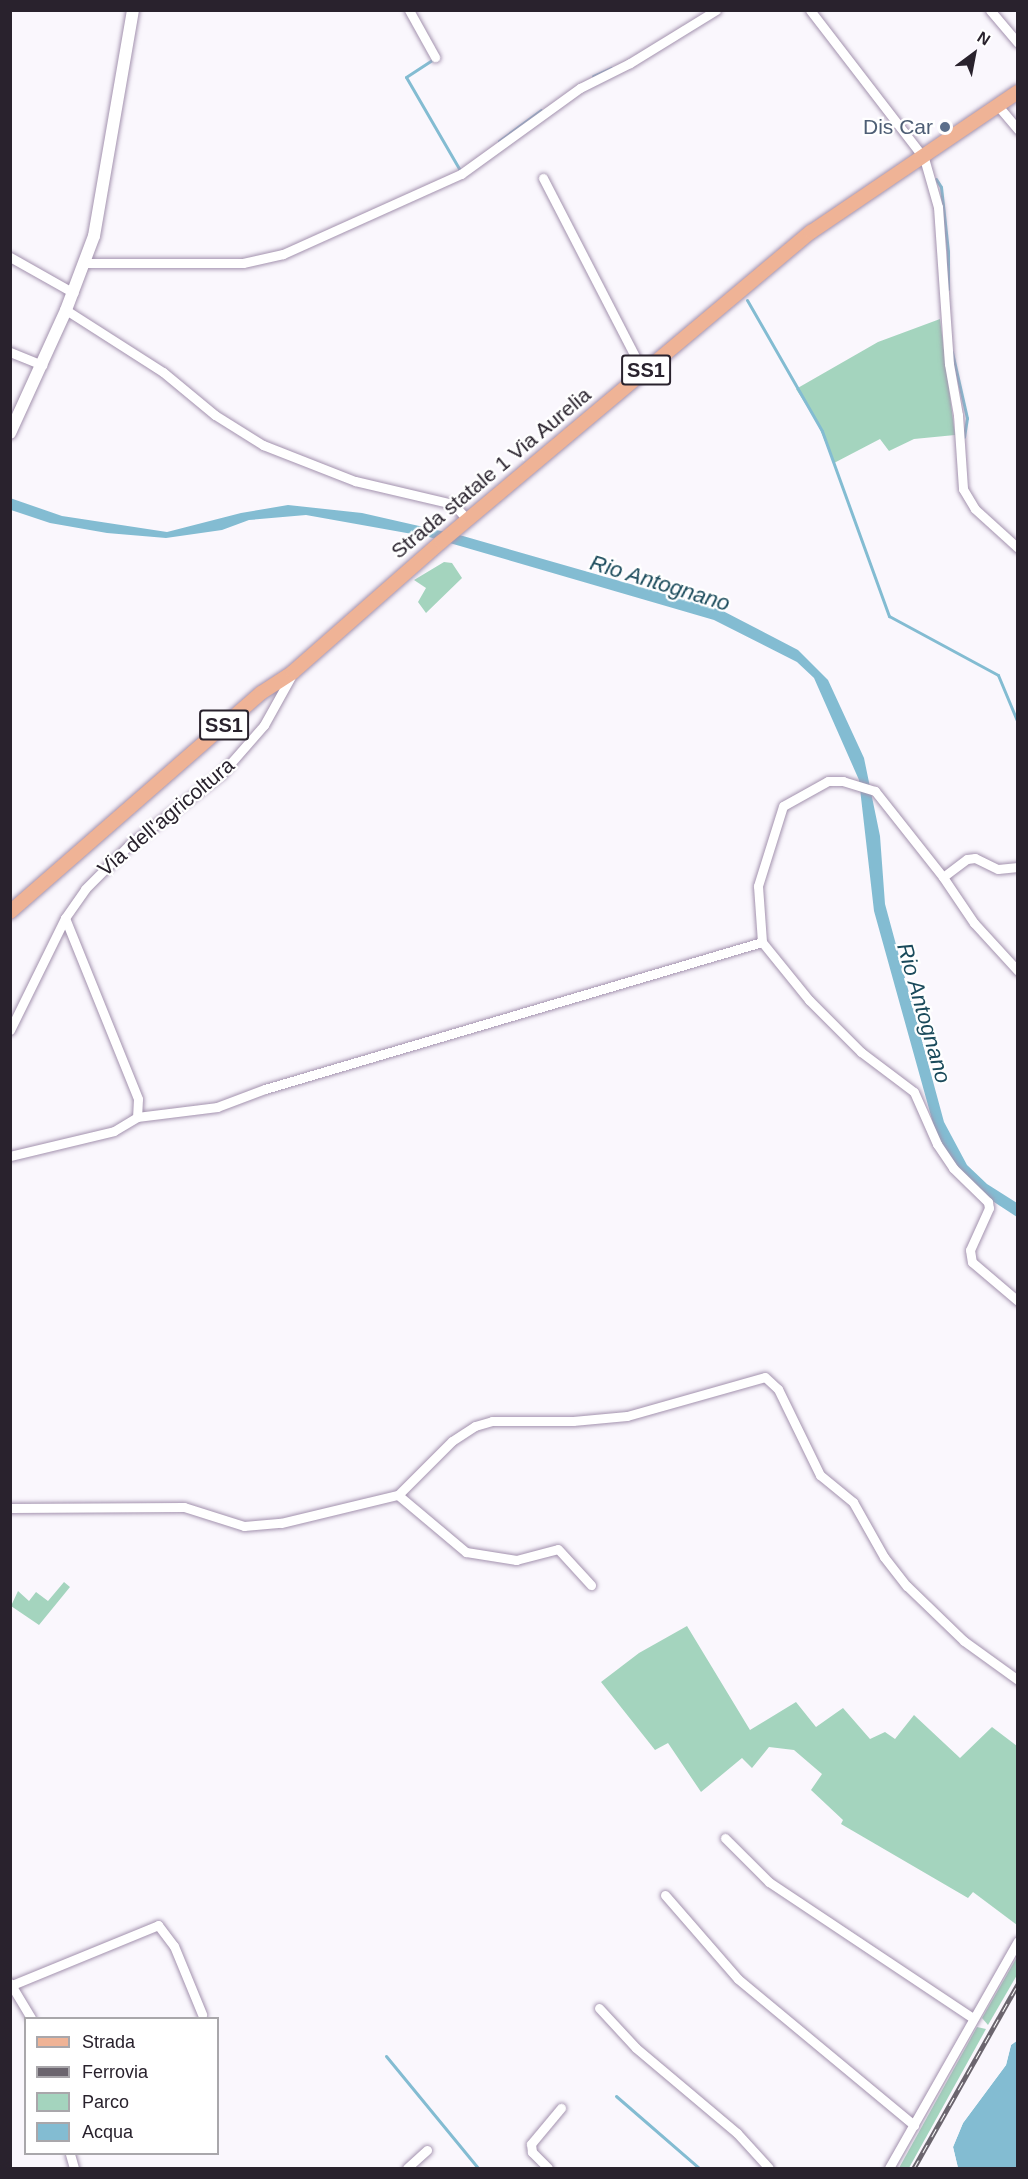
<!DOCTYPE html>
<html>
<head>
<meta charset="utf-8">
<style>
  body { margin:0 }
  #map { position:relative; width:1028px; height:2179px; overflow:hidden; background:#faf7fd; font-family:Helvetica,sans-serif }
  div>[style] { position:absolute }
  .green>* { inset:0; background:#a4d4be }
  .water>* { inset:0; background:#83bcd2 }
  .pier>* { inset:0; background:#faf7fd }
  .stream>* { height:3px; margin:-1.5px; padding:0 1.5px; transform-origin:1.5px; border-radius:1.5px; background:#83bcd2 }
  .roads { filter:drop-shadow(0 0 2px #a392ae) drop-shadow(0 0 2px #a392ae) }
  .street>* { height:9px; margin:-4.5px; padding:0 4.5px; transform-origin:4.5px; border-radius:4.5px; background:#fff }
  .secondary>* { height:12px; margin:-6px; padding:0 6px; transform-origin:6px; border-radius:6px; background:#fff }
  .primary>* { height:14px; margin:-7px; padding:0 7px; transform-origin:7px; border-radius:7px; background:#efb396 }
  .rail>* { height:5px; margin-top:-2.5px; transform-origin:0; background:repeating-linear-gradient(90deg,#fff 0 9px,#6b656e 0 18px); box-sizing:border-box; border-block:2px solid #6b656e }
  .dots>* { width:16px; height:16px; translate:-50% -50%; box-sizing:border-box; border:3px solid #fff; border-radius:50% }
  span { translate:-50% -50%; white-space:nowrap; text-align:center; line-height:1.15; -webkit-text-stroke:4.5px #fff; paint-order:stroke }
  .shield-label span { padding:2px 4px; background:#fff; border:2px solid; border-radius:4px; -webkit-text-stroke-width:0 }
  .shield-label { font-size:20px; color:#29222d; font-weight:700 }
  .service-label { font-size:21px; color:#4e5e75 }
  .right { translate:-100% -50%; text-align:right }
  .street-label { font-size:21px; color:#29222d }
  .water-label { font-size:22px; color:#1a4a5b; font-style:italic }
  .frame { position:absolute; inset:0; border:12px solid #29222d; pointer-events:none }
  .legend { position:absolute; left:24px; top:2017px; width:195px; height:138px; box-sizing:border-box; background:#fff; border:2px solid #a9a7ab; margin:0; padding:8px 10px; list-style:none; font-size:18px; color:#29222d }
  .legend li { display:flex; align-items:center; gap:12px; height:30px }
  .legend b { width:30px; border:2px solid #a9a7ab }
  .north { position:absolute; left:944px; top:24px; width:60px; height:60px; -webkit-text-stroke:4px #fff; paint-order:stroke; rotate:32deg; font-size:16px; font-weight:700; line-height:24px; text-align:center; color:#29222d }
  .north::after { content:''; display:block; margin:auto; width:21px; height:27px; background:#29222d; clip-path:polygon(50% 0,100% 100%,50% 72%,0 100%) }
</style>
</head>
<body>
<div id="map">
  <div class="green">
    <i style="clip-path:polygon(940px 319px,955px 435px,914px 439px,889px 451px,880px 439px,834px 463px,817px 422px,796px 389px,878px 342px)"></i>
    <i style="clip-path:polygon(444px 562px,452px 563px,462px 578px,426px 613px,418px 602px,426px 588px,414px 580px)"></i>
    <i style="clip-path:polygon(64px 1582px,70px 1587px,39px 1625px,11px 1606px,18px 1591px,29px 1601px,36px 1592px,48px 1601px)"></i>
    <i style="clip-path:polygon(687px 1626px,750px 1730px,796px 1702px,816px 1727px,843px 1708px,870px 1739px,885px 1732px,895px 1739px,914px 1715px,960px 1758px,992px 1727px,1017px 1746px,1017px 1925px,973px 1892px,968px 1898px,841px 1824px,843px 1820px,811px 1790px,822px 1774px,794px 1750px,769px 1747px,752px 1768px,742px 1758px,701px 1792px,668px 1743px,655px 1750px,601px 1682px,639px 1653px)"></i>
    <i style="clip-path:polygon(1017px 1957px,1017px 1975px,988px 2025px,982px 2018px)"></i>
    <i style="clip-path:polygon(977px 2027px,986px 2029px,909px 2168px,899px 2168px)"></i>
  </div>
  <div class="water">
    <i style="clip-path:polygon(10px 498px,62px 516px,167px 532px,241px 513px,288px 505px,362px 513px,463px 536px,721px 610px,798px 650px,828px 680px,864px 758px,880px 836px,885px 904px,944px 1122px,967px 1165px,987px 1184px,1017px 1203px,1017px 1217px,994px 1202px,956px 1168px,936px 1134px,874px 911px,859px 780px,814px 678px,797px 662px,714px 620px,429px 537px,306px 515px,249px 520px,222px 530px,166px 538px,107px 533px,50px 523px,11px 510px)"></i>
    <i style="clip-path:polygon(1017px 2041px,1017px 2168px,958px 2168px,953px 2147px,963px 2123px,1006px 2065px,1011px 2045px)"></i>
  </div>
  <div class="pier">
    <i style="clip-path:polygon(1018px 2038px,1011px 2045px,1006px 2065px,963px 2123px,953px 2147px,958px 2168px,955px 2168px,950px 2147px,960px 2122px,1003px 2063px,1008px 2044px)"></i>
  </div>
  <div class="stream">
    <i style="left:432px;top:60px;width:31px;rotate:147deg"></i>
    <i style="left:406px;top:77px;width:108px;rotate:59.9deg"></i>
    <i style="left:593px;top:76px;width:20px;rotate:-24deg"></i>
    <i style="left:499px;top:141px;width:52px;rotate:-36.4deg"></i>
    <i style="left:936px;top:179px;width:9px;rotate:58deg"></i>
    <i style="left:941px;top:187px;width:64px;rotate:83.8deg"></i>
    <i style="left:948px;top:251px;width:38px;rotate:90deg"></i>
    <i style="left:747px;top:300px;width:151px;rotate:60.2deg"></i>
    <i style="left:822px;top:431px;width:197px;rotate:70.1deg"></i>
    <i style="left:889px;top:616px;width:124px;rotate:28.4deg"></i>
    <i style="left:998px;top:675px;width:52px;rotate:67.4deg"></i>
    <i style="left:952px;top:352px;width:68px;rotate:77.2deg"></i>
    <i style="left:967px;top:418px;width:19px;rotate:99deg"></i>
    <i style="left:386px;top:2056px;width:145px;rotate:50.6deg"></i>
    <i style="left:616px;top:2096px;width:110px;rotate:40.9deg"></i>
  </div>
  <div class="roads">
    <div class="street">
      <i style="left:409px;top:10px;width:54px;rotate:61deg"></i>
      <i style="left:810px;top:10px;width:187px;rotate:52.4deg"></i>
      <i style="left:924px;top:158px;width:51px;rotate:74.1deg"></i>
      <i style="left:938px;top:207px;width:157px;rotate:86deg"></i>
      <i style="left:949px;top:364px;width:52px;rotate:80deg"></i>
      <i style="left:958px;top:415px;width:74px;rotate:86.1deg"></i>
      <i style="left:963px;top:489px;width:23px;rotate:59deg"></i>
      <i style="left:975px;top:509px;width:58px;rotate:42.2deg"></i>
      <i style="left:990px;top:10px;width:43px;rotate:49.7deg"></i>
      <i style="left:999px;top:107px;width:30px;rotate:50deg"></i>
      <i style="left:543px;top:178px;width:218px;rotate:62.7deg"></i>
      <i style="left:10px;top:257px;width:73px;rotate:29.4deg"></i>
      <i style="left:85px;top:263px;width:158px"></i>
      <i style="left:243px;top:263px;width:41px;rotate:-12.7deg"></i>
      <i style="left:283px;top:254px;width:195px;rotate:-24.2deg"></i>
      <i style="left:461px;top:174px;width:147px;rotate:-35.9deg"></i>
      <i style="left:580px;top:88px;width:56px;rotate:-26.6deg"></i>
      <i style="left:630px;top:63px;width:101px;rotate:-31.6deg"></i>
      <i style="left:66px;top:310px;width:115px;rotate:32.6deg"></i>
      <i style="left:163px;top:372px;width:67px;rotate:39.6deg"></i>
      <i style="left:215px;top:415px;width:57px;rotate:32deg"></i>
      <i style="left:263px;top:445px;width:99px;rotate:21.4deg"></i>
      <i style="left:355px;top:481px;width:101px;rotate:13.2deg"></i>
      <i style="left:453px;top:504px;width:22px;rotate:47deg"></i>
      <i style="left:10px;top:352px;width:35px;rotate:22deg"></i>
      <i style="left:943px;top:877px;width:30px;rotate:-37deg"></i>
      <i style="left:967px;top:859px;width:8px;rotate:-7deg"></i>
      <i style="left:975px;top:858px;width:25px;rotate:26deg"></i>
      <i style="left:998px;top:869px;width:20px;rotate:-6deg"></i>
      <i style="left:65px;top:918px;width:195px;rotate:68deg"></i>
      <i style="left:138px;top:1099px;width:18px;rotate:93deg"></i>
      <i style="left:1018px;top:971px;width:65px;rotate:-132.5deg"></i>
      <i style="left:974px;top:923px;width:55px;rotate:-124deg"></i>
      <i style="left:943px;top:877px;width:110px;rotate:-128.3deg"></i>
      <i style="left:875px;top:791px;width:34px;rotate:-163deg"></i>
      <i style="left:843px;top:781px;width:15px;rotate:180deg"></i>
      <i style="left:828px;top:781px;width:51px;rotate:150.9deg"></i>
      <i style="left:783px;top:806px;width:84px;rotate:107.4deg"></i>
      <i style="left:758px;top:886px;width:56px;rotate:85.9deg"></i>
      <i style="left:762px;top:942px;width:75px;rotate:51deg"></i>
      <i style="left:809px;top:1000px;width:74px;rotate:45deg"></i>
      <i style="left:861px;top:1052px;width:66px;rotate:37deg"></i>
      <i style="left:914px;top:1092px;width:57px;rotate:66.1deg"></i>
      <i style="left:937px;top:1144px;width:29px;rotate:56deg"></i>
      <i style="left:953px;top:1168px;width:49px;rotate:44.2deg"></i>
      <i style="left:988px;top:1202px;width:6px;rotate:81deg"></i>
      <i style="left:989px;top:1208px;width:46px;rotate:114.3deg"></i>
      <i style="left:970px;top:1250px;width:12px;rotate:81deg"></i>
      <i style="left:972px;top:1262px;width:60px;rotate:40.3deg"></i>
      <i style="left:10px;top:1030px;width:125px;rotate:-63.8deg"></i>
      <i style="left:65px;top:918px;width:35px;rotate:-55deg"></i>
      <i style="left:85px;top:889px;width:62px;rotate:-45deg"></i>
      <i style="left:129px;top:845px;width:118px;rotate:-37.7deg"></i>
      <i style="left:222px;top:773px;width:64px;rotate:-48.8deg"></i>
      <i style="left:264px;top:725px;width:60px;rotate:-60.9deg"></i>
      <i style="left:10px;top:1156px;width:107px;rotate:-13.5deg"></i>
      <i style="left:114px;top:1131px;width:27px;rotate:-31deg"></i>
      <i style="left:137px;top:1117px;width:81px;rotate:-7.1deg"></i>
      <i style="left:217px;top:1107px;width:51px;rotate:-20.6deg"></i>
      <i style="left:265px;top:1089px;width:518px;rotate:-16.48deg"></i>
      <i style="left:398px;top:1495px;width:89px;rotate:40deg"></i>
      <i style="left:466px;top:1552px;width:51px;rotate:9.1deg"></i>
      <i style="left:516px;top:1560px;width:43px;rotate:-14.7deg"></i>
      <i style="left:558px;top:1549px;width:49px;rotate:47.5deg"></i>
      <i style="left:10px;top:1508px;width:174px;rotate:-0.3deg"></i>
      <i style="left:184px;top:1507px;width:63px;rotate:17.6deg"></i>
      <i style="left:244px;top:1526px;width:37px;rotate:-5deg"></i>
      <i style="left:281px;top:1523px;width:120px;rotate:-13.5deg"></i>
      <i style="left:398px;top:1495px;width:76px;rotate:-45deg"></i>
      <i style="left:452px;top:1441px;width:27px;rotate:-33deg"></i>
      <i style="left:475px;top:1426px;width:18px;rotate:-16deg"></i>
      <i style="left:492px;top:1421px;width:81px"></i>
      <i style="left:573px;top:1421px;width:54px;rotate:-5.3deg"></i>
      <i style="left:627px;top:1416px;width:143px;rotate:-15.8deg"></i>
      <i style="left:765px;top:1377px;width:18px;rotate:43deg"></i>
      <i style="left:778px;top:1389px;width:96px;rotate:64deg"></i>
      <i style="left:820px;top:1475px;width:43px;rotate:39.3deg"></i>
      <i style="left:853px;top:1502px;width:63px;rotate:60.6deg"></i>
      <i style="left:884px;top:1557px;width:37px;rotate:52deg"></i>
      <i style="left:907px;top:1586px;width:79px;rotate:44deg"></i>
      <i style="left:964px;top:1641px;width:67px;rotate:35.8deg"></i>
      <i style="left:725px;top:1838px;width:62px;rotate:45deg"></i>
      <i style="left:769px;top:1882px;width:245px;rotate:33.7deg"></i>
      <i style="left:665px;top:1895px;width:111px;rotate:49deg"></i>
      <i style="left:738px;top:1979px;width:229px;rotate:39.7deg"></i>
      <i style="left:10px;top:1983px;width:41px;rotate:59deg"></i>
      <i style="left:12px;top:1985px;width:158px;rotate:-22.3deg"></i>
      <i style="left:158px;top:1925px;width:26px;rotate:53deg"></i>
      <i style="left:174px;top:1946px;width:74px;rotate:67.6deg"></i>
      <i style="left:599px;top:2008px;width:54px;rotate:47.2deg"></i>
      <i style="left:636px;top:2048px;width:132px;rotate:40.1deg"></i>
      <i style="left:737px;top:2133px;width:47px;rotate:47.6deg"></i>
      <i style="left:70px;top:2154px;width:15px;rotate:74deg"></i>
      <i style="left:407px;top:2168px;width:27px;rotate:-42deg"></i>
      <i style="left:548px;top:2168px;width:23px;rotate:-135deg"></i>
      <i style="left:532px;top:2152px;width:8px;rotate:-97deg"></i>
      <i style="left:531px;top:2144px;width:47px;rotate:-50.2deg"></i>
      <i style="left:889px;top:2168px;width:261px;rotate:-60.4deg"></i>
    </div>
    <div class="secondary">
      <i style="left:10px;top:433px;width:135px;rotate:-65.5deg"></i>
      <i style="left:66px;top:310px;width:79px;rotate:-69.3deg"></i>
      <i style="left:94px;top:236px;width:229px;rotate:-80.2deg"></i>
    </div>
    <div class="primary">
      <i style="left:10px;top:912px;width:333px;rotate:-41.1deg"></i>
      <i style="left:261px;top:693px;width:38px;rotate:-33deg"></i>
      <i style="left:293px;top:672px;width:197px;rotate:-41.3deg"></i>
      <i style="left:441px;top:542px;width:483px;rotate:-40deg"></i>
      <i style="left:811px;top:232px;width:250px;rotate:-34.1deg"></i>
    </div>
  </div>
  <div class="rail">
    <i style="left:914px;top:2168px;width:211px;rotate:-60.5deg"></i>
  </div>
  <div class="dots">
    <i style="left:945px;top:127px;background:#5c6f8a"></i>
  </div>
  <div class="shield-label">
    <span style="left:646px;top:370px">SS1</span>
    <span style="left:224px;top:725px">SS1</span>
  </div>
  <div class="service-label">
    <span class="right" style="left:933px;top:127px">Dis Car</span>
  </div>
  <div class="street-label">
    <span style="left:491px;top:473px;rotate:-40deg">Strada statale 1 Via Aurelia</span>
    <span style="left:166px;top:817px;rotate:-40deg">Via dell'agricoltura</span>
  </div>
  <div class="water-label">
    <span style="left:660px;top:583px;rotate:17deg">Rio Antognano</span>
    <span style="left:924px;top:1013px;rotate:74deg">Rio Antognano</span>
  </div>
  <div class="frame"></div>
  <ul class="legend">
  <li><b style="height:8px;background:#efb396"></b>Strada</li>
  <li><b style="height:8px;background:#6b656e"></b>Ferrovia</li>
  <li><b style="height:16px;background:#a4d4be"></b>Parco</li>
  <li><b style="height:16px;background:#83bcd2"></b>Acqua</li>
  </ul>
  <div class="north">N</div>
</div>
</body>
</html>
